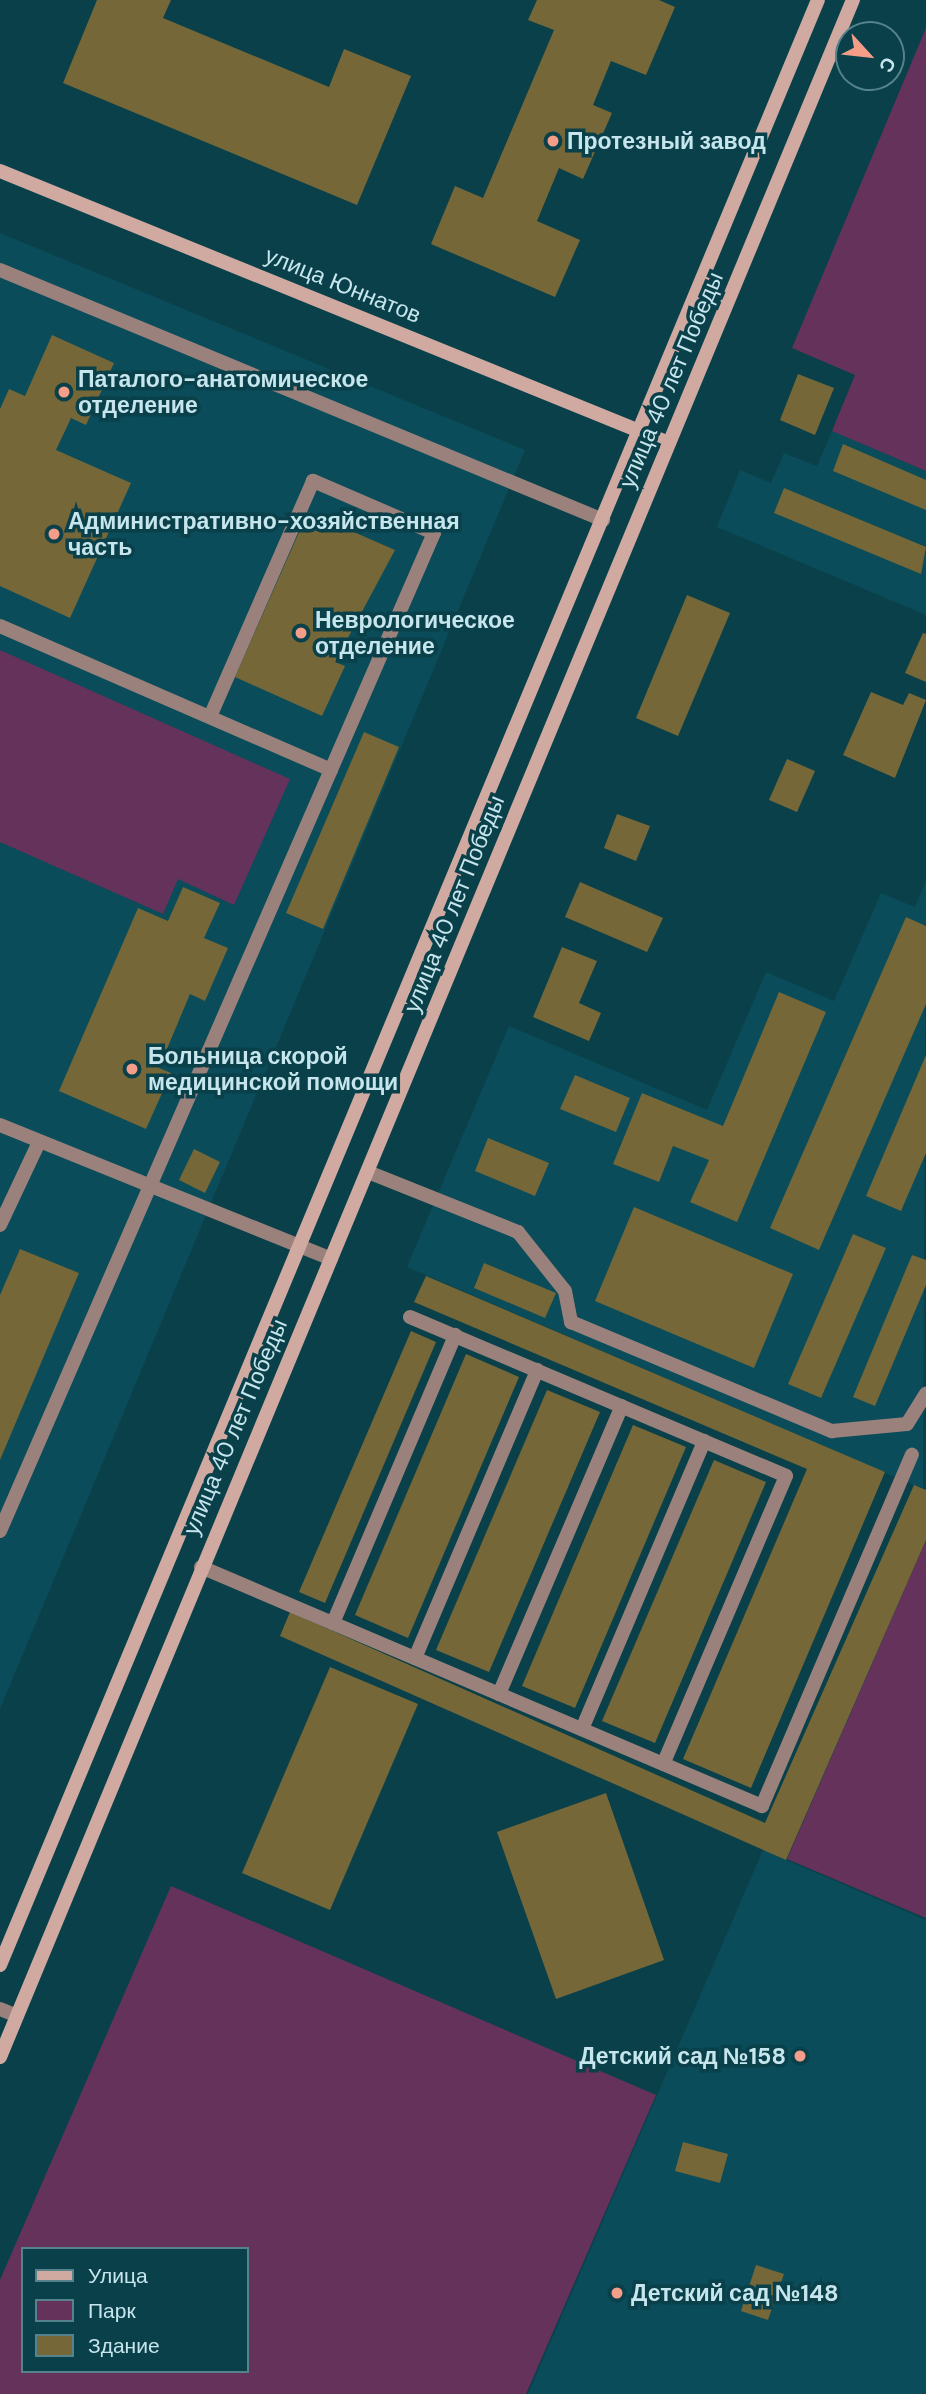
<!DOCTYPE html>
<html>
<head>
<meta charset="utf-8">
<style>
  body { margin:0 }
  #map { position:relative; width:926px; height:2394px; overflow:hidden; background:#0a404a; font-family:"DM Sans",sans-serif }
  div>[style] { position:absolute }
  .built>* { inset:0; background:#0a4c59 }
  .green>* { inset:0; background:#64325b }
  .building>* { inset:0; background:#756737 }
  .lane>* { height:14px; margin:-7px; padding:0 7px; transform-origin:7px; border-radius:7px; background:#9a817b }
  .street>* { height:14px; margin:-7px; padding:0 7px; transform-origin:7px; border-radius:7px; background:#9a817b }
  .secondary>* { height:14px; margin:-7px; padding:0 7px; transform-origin:7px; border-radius:7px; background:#d0aaa1 }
  .dots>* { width:19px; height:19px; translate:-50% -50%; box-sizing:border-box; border:4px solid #0a404a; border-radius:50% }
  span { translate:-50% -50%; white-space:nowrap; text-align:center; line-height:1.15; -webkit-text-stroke:7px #0a404a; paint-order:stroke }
  .poi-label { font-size:23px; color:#c6e5ed; font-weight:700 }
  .left { translate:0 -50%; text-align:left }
  .right { translate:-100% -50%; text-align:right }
  .street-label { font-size:23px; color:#c6e5ed }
  .legend { position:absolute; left:21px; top:2247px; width:228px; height:126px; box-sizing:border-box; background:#0a404a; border:2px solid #55828b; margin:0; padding:9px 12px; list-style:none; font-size:21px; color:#c6e5ed }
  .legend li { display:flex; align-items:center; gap:14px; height:35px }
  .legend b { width:35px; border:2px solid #55828b }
  .north { position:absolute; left:835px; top:21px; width:70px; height:70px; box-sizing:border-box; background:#0a404a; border:2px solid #55828b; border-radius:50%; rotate:117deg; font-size:19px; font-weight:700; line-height:28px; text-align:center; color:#c6e5ed }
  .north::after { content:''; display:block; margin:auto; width:24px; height:32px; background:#f49e89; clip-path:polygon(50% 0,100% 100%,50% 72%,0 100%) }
</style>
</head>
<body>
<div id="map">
  <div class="built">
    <i style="clip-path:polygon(0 233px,525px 450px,0 1709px)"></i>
    <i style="clip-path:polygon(832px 431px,926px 471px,926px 615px,717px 527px,740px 470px,771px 483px,784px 453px,817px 466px)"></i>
    <i style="clip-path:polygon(926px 881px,923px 1489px,407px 1267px,509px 1026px,707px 1110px,766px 972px,834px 1001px,881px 893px,915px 907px)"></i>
    <i style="clip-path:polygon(763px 1850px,926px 1920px,926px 2394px,528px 2394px)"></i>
  </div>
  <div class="green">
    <i style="clip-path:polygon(926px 28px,926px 471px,832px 431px,855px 375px,792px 348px)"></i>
    <i style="clip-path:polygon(0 650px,290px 779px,234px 905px,178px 879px,163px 914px,0 842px)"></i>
    <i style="clip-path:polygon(926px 1540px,926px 1918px,787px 1859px)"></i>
    <i style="clip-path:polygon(evenodd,171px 1886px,656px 2095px,526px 2394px,0 2394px,0 2280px,171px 1886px,23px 2249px,247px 2249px,247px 2371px,23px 2371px,23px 2249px)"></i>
  </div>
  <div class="building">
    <i style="clip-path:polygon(97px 0,171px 0,163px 18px,329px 87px,344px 49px,411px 76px,357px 205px,63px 83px)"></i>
    <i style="clip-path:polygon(537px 0,659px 0,675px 7px,646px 75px,611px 61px,593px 105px,612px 113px,583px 179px,559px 168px,537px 221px,580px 240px,555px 297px,431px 244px,455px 186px,483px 198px,554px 30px,528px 20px)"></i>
    <i style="clip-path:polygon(52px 335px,114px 363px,86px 425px,71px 418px,56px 450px,131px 483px,70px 618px,0 586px,0 409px,9px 389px,25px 396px)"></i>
    <i style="clip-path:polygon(798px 374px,834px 388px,815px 435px,780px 420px)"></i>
    <i style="clip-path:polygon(843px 444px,926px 480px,926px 510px,833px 471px)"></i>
    <i style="clip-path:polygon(784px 488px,926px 547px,921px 574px,774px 513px)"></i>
    <i style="clip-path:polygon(308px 512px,395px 550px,335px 662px,345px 666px,322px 716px,235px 677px)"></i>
    <i style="clip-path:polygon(687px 595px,730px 613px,678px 736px,636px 718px)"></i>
    <i style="clip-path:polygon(923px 633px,926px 634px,926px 682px,905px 673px)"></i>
    <i style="clip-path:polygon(871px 692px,903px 705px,909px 693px,926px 700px,895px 778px,843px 755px)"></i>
    <i style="clip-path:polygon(364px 732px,399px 747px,323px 929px,286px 913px)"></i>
    <i style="clip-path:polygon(787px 759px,815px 771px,797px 812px,769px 800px)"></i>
    <i style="clip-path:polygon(617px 814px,650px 826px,636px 861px,604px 848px)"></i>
    <i style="clip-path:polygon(580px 882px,663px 918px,647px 952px,565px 917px)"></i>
    <i style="clip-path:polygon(183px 887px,220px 903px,204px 938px,228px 948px,205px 1001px,190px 994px,159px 1068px,171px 1073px,146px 1129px,59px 1091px,138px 908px,168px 921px)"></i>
    <i style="clip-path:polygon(906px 917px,926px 926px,926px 1004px,819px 1250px,770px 1228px)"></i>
    <i style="clip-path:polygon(562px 947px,597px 961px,579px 1003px,601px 1013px,589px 1041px,533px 1017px)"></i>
    <i style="clip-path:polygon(779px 992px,826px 1012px,737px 1222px,690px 1202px,709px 1160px,673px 1146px,659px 1182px,613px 1164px,642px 1093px,723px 1126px)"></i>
    <i style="clip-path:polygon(926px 1055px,926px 1153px,901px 1211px,866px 1196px)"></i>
    <i style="clip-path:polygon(575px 1075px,630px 1098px,616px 1132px,560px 1109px)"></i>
    <i style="clip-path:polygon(488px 1138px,549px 1163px,535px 1196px,475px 1171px)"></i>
    <i style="clip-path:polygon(194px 1149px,220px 1162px,205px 1193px,179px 1180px)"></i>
    <i style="clip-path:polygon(634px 1207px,793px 1274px,754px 1368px,595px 1301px)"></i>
    <i style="clip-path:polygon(853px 1234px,886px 1248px,821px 1398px,788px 1384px)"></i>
    <i style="clip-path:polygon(20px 1249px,79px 1273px,0 1460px,0 1295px)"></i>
    <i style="clip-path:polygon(912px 1255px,926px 1260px,926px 1285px,875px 1406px,853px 1397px)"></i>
    <i style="clip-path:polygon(484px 1263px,556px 1293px,545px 1318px,474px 1288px)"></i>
    <i style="clip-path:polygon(426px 1276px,885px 1472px,751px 1788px,683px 1759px,807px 1469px,414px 1302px)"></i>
    <i style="clip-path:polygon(411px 1331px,436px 1342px,325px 1603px,299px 1592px)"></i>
    <i style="clip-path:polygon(466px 1354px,519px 1377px,408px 1638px,355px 1615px)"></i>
    <i style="clip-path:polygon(547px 1390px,600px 1412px,489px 1672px,436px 1650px)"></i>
    <i style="clip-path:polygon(633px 1425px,686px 1447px,575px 1708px,522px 1686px)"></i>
    <i style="clip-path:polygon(714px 1460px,766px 1482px,655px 1743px,602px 1721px)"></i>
    <i style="clip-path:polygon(914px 1485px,926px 1490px,926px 1540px,786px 1860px,280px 1636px,290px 1612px,765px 1823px)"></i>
    <i style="clip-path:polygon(330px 1667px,418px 1704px,330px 1910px,242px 1873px)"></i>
    <i style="clip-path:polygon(606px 1793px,664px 1960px,556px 1999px,497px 1832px)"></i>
    <i style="clip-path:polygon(683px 2142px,728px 2154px,720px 2183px,675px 2171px)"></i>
    <i style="clip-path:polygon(756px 2265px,784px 2274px,768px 2320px,741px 2311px)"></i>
  </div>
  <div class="lane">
    <i style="left:0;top:270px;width:653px;rotate:22.52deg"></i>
    <i style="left:0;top:626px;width:361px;rotate:23.5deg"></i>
    <i style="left:0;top:1125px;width:357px;rotate:22deg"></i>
    <i style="left:368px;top:1172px;width:162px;rotate:21.8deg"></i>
    <i style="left:518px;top:1232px;width:75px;rotate:51.5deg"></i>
    <i style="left:565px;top:1291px;width:32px;rotate:79deg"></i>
    <i style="left:571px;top:1322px;width:283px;rotate:22.7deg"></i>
    <i style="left:832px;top:1431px;width:75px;rotate:-5.3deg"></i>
    <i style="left:907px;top:1424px;width:36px;rotate:-58deg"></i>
    <i style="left:0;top:1225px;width:92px;rotate:-64.8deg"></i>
    <i style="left:410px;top:1317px;width:408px;rotate:22.9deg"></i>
    <i style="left:786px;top:1476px;width:313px;rotate:113.1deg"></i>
    <i style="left:0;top:1531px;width:1088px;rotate:-66.5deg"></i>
    <i style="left:434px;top:533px;width:132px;rotate:-156.7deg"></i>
    <i style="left:313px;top:481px;width:257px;rotate:113.6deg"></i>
    <i style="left:201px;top:1567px;width:610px;rotate:23.08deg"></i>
    <i style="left:762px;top:1806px;width:382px;rotate:-66.9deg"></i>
    <i style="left:333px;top:1623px;width:313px;rotate:-67deg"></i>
    <i style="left:415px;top:1658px;width:313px;rotate:-67deg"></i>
    <i style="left:499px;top:1694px;width:313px;rotate:-66.9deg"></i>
    <i style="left:582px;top:1729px;width:313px;rotate:-67deg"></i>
  </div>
  <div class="street">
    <i style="left:0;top:2009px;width:18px;rotate:22deg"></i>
  </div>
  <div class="secondary">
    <i style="left:0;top:171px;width:722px;rotate:22.13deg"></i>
    <i style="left:0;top:1965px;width:2128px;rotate:-67.4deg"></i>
    <i style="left:0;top:2057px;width:2227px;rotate:-67.48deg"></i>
  </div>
  <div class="dots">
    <i style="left:553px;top:141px;background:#f49e89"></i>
    <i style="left:64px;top:392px;background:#f49e89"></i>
    <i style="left:54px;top:534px;background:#f49e89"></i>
    <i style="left:301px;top:633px;background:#f49e89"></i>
    <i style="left:132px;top:1069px;background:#f49e89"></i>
    <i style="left:800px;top:2056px;background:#f49e89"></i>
    <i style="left:617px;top:2293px;background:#f49e89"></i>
  </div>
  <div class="poi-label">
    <span class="left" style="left:567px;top:141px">Протезный завод</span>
    <span class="left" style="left:78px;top:392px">Паталого-анатомическое<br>отделение</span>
    <span class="left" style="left:68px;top:534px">Административно-хозяйственная<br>часть</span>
    <span class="left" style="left:315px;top:633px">Неврологическое<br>отделение</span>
    <span class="left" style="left:148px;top:1069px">Больница скорой<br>медицинской помощи</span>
    <span class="right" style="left:786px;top:2056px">Детский сад №158</span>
    <span class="left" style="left:631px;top:2293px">Детский сад №148</span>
  </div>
  <div class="street-label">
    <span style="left:343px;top:285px;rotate:22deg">улица Юннатов</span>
    <span style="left:671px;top:380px;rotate:-67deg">улица 40 лет Победы</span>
    <span style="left:454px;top:904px;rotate:-68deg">улица 40 лет Победы</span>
    <span style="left:235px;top:1427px;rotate:-67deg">улица 40 лет Победы</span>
  </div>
  <ul class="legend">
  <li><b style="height:9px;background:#d0aaa1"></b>Улица</li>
  <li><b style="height:19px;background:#64325b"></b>Парк</li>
  <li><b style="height:19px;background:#756737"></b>Здание</li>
  </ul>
  <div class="north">С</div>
</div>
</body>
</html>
